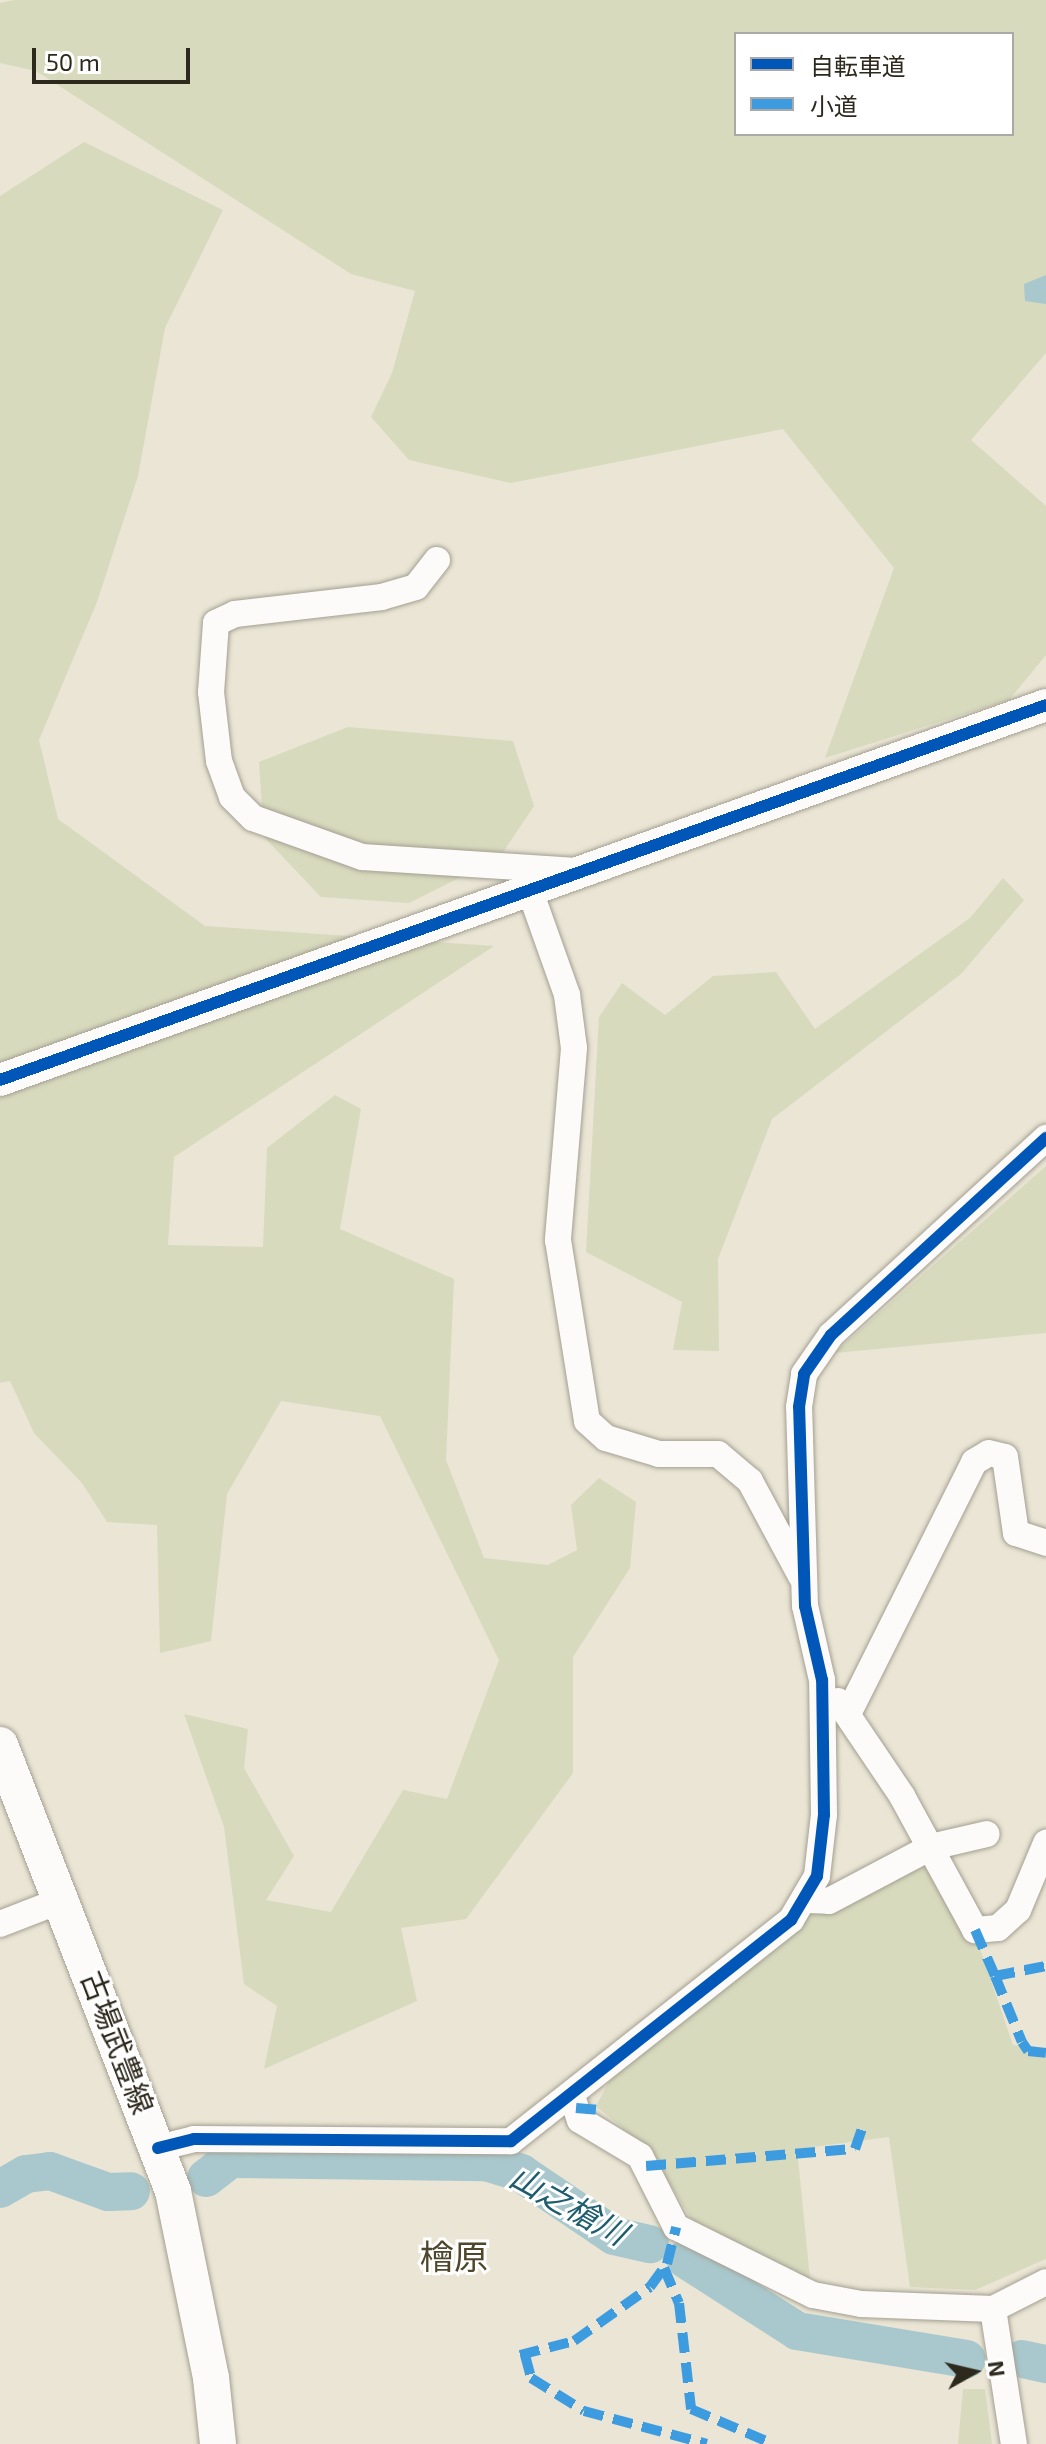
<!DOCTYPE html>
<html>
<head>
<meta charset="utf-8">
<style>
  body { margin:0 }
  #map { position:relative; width:1046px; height:2444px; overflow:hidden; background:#eae5d4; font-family:"Exo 2","Noto Sans JP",sans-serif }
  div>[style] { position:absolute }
  .green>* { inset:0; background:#d7dabd }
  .water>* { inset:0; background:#a8c8cd }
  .river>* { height:38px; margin:-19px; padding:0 19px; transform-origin:19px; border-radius:19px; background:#a8c8cd }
  .roads { filter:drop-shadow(0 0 2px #a4a093) drop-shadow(0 0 2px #a4a093) }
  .minor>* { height:26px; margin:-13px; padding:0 13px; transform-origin:13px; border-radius:13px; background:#fcfbf9 }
  .tertiary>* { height:32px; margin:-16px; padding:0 16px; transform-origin:16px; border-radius:16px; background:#fcfbf9 }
  .secondary>* { height:36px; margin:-18px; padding:0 18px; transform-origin:18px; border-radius:18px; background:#fcfbf9 }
  .quiet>* { height:10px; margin-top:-5px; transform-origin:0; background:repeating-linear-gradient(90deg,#3d9cdf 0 20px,transparent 0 30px) }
  .cycleway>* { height:12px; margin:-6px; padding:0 6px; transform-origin:6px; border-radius:6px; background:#0057b8 }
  span { translate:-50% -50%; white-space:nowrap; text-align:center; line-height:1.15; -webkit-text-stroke:6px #fff; paint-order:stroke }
  .street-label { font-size:30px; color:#2d291d }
  .water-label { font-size:32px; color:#1e5d6e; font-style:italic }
  .quarter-label { font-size:34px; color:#4f472b }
  .legend { position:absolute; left:734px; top:32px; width:280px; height:104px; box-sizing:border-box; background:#fff; border:2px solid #aba9a5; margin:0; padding:10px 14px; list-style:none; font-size:24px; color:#2d291d }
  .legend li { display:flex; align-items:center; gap:16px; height:40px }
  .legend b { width:40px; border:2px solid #aba9a5 }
  .north { position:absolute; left:934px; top:2332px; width:80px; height:80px; -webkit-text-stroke:6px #fff; paint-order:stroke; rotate:82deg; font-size:22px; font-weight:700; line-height:32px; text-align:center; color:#2d291d }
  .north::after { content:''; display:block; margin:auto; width:28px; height:36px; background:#2d291d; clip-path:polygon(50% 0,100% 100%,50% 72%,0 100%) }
  .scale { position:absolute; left:32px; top:48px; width:158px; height:36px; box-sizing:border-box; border:4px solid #2d291d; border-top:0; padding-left:10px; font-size:24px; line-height:28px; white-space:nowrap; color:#2d291d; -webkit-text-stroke:6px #fff; paint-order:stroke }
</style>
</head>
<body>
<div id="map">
  <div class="green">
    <i style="clip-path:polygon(evenodd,14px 0,1046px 0,1046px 353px,971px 440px,1046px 506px,1046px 655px,1009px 700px,825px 758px,894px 568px,783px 429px,511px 483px,409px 460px,371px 417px,392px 373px,415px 291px,351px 274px,36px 71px,0 63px,0 3px,14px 0,736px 34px,1012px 34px,1012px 134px,736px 134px,736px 34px)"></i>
    <i style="clip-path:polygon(84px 142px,223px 210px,165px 328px,138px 476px,97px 602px,39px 740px,58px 819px,205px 926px,494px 946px,174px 1157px,168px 1245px,263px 1247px,267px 1148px,335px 1095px,361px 1109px,340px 1229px,454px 1279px,446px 1460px,484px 1558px,548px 1565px,577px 1550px,571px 1505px,599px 1478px,636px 1502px,630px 1568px,573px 1657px,573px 1773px,466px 1919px,401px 1928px,417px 2001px,264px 2069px,277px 2006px,244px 1984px,224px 1827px,184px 1714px,248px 1729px,244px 1768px,294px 1856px,266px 1900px,331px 1912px,403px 1790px,447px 1799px,499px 1660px,380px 1416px,281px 1401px,227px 1494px,211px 1641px,160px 1653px,157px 1525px,107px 1522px,82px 1483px,34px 1433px,10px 1381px,0 1383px,0 196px)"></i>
    <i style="clip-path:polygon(348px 727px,513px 741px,534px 806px,499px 858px,409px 903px,321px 897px,264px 837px,259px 762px)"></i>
    <i style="clip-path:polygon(1003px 878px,1024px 900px,961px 974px,772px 1119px,718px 1259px,719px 1351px,673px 1350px,682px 1302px,586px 1252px,599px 1017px,622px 983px,665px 1015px,713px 976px,776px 972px,815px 1029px,970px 918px)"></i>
    <i style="clip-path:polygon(1046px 1166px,1046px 1333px,834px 1353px)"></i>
    <i style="clip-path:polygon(947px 1853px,1013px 2045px,1046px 2049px,1046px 2259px,975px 2290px,910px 2287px,889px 2137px,797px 2149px,810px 2279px,702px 2237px,650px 2151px,596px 2106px,616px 2069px,811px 1900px)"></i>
    <i style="clip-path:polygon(963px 2389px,985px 2389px,992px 2444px,958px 2444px)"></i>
  </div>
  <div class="water">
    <i style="clip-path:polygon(1046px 275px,1046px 304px,1025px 301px,1024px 284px)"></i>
  </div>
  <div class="river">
    <i style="left:206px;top:2178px;width:31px;rotate:-38deg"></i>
    <i style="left:230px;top:2159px;width:256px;rotate:0.7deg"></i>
    <i style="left:486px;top:2162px;width:37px;rotate:17deg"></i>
    <i style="left:521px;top:2173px;width:112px;rotate:34.1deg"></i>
    <i style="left:614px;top:2236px;width:37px;rotate:13deg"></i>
    <i style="left:0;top:2189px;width:30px;rotate:-30deg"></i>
    <i style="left:26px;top:2174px;width:24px;rotate:-7deg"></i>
    <i style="left:50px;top:2171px;width:62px;rotate:19.9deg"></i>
    <i style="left:108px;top:2192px;width:23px;rotate:-2deg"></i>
    <i style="left:685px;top:2259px;width:133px;rotate:32.7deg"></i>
    <i style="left:797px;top:2331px;width:172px;rotate:9.4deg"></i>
    <i style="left:1022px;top:2359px;width:25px;rotate:12deg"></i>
  </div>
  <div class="roads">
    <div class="minor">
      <i style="left:437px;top:560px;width:34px;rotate:128deg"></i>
      <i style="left:416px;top:587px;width:35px;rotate:164deg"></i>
      <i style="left:382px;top:597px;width:148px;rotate:173.4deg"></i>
      <i style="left:235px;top:614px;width:21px;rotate:155deg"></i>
      <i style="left:216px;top:623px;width:69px;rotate:94.1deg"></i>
      <i style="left:211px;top:692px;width:69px;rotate:83.4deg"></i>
      <i style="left:219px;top:761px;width:38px;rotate:70deg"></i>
      <i style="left:232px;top:797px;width:30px;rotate:45deg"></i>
      <i style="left:253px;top:818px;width:116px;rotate:19.7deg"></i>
      <i style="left:362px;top:857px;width:215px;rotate:3.7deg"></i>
      <i style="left:529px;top:888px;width:114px;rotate:70.4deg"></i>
      <i style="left:567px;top:995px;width:53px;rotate:82.5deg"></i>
      <i style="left:574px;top:1048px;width:193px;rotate:94.8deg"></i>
      <i style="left:558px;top:1240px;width:183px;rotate:80.9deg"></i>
      <i style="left:587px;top:1421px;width:25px;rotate:42deg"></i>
      <i style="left:606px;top:1438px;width:55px;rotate:16.8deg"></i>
      <i style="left:659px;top:1454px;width:59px"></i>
      <i style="left:718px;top:1454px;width:42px;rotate:40.2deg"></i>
      <i style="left:750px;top:1481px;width:108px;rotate:61.8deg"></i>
      <i style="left:838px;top:1701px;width:115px;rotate:56deg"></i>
      <i style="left:902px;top:1796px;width:153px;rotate:61.4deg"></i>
      <i style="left:975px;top:1930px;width:23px;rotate:-5deg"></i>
      <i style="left:998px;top:1928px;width:27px;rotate:-42deg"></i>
      <i style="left:1018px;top:1910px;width:73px;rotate:-67.3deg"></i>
      <i style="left:848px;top:1714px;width:282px;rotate:-63.4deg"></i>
      <i style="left:974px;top:1462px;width:17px;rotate:-31deg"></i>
      <i style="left:989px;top:1453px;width:16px;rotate:14deg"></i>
      <i style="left:1005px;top:1457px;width:77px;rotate:81.8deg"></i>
      <i style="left:1016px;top:1533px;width:32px;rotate:18deg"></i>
      <i style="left:806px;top:1900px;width:23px;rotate:2deg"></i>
      <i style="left:829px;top:1901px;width:115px;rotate:-27.9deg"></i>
      <i style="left:931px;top:1847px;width:57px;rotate:-13.1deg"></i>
      <i style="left:0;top:1924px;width:66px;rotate:-21.2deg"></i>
      <i style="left:573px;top:2099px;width:22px;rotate:72deg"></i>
      <i style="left:580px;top:2120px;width:70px;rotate:31deg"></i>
      <i style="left:640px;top:2156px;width:80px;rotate:63.1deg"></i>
      <i style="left:676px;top:2227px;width:153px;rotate:26.4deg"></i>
      <i style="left:813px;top:2295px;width:49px;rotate:10.6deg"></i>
      <i style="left:861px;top:2304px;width:132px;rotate:2.2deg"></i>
      <i style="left:993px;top:2309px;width:59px;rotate:-27deg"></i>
      <i style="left:158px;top:2148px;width:37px;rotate:-14deg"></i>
      <i style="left:194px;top:2139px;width:317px;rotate:0.4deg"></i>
      <i style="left:511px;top:2141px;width:357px;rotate:-38.3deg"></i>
      <i style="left:791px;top:1920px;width:51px;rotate:-59.4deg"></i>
      <i style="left:817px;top:1876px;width:61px;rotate:-83.5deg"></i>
      <i style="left:824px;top:1815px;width:135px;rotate:-90.8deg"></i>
      <i style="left:822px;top:1680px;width:76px;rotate:-102.9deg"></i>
      <i style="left:805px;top:1606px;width:199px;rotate:-91.7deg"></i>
      <i style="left:799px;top:1407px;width:33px;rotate:-81deg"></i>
      <i style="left:804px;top:1374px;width:47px;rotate:-55.3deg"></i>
      <i style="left:831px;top:1335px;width:292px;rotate:-42.5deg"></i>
      <i style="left:993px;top:2309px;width:137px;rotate:81.2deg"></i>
    </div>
    <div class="tertiary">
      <i style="left:0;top:1080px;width:1111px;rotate:-19.72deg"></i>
    </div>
    <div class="secondary">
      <i style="left:0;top:1745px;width:478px;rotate:68.8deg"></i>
      <i style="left:173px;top:2191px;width:191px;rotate:78.5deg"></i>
      <i style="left:211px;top:2378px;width:66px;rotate:83.9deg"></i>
    </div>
  </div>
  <div class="quiet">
    <i style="left:975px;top:1930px;width:50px;rotate:66.5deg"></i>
    <i style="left:995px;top:1976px;width:52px;rotate:-11.1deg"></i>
    <i style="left:995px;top:1976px;width:71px;rotate:67.8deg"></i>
    <i style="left:1022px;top:2042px;width:11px;rotate:56deg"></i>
    <i style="left:1028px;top:2051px;width:18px;rotate:6deg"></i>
    <i style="left:576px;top:2108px;width:21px;rotate:5deg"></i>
    <i style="left:646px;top:2166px;width:210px;rotate:-4.7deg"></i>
    <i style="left:855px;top:2149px;width:21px;rotate:-71deg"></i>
    <i style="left:664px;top:2268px;width:38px;rotate:67deg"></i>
    <i style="left:679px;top:2303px;width:107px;rotate:83.5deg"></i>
    <i style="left:691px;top:2409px;width:89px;rotate:23.1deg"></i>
    <i style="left:520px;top:2355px;width:56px;rotate:-14.5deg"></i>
    <i style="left:574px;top:2341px;width:93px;rotate:-35.4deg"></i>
    <i style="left:650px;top:2287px;width:29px;rotate:-54deg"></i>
    <i style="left:667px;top:2264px;width:38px;rotate:-76deg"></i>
    <i style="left:525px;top:2355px;width:24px;rotate:75deg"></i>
    <i style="left:531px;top:2378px;width:62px;rotate:31.9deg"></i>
    <i style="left:584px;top:2411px;width:127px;rotate:15deg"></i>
  </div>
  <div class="cycleway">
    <i style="left:0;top:1080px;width:1111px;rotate:-19.72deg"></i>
    <i style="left:158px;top:2148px;width:37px;rotate:-14deg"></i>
    <i style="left:194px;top:2139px;width:317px;rotate:0.4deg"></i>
    <i style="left:511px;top:2141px;width:357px;rotate:-38.3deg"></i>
    <i style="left:791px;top:1920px;width:51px;rotate:-59.4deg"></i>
    <i style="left:817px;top:1876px;width:61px;rotate:-83.5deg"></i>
    <i style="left:824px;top:1815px;width:135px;rotate:-90.8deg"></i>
    <i style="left:822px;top:1680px;width:76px;rotate:-102.9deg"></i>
    <i style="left:805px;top:1606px;width:199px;rotate:-91.7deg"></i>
    <i style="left:799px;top:1407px;width:33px;rotate:-81deg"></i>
    <i style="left:804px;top:1374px;width:47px;rotate:-55.3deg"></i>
    <i style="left:831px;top:1335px;width:292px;rotate:-42.5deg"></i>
  </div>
  <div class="street-label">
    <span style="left:118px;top:2042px;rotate:69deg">古場武豊線</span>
  </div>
  <div class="water-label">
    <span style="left:569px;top:2204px;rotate:29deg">山之槍川</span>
  </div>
  <div class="quarter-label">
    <span style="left:454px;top:2256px">檜原</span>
  </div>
  <ul class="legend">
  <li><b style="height:10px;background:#0057b8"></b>自転車道</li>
  <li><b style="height:10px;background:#3d9cdf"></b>小道</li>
  </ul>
  <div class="north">N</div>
  <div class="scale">50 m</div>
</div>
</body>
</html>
